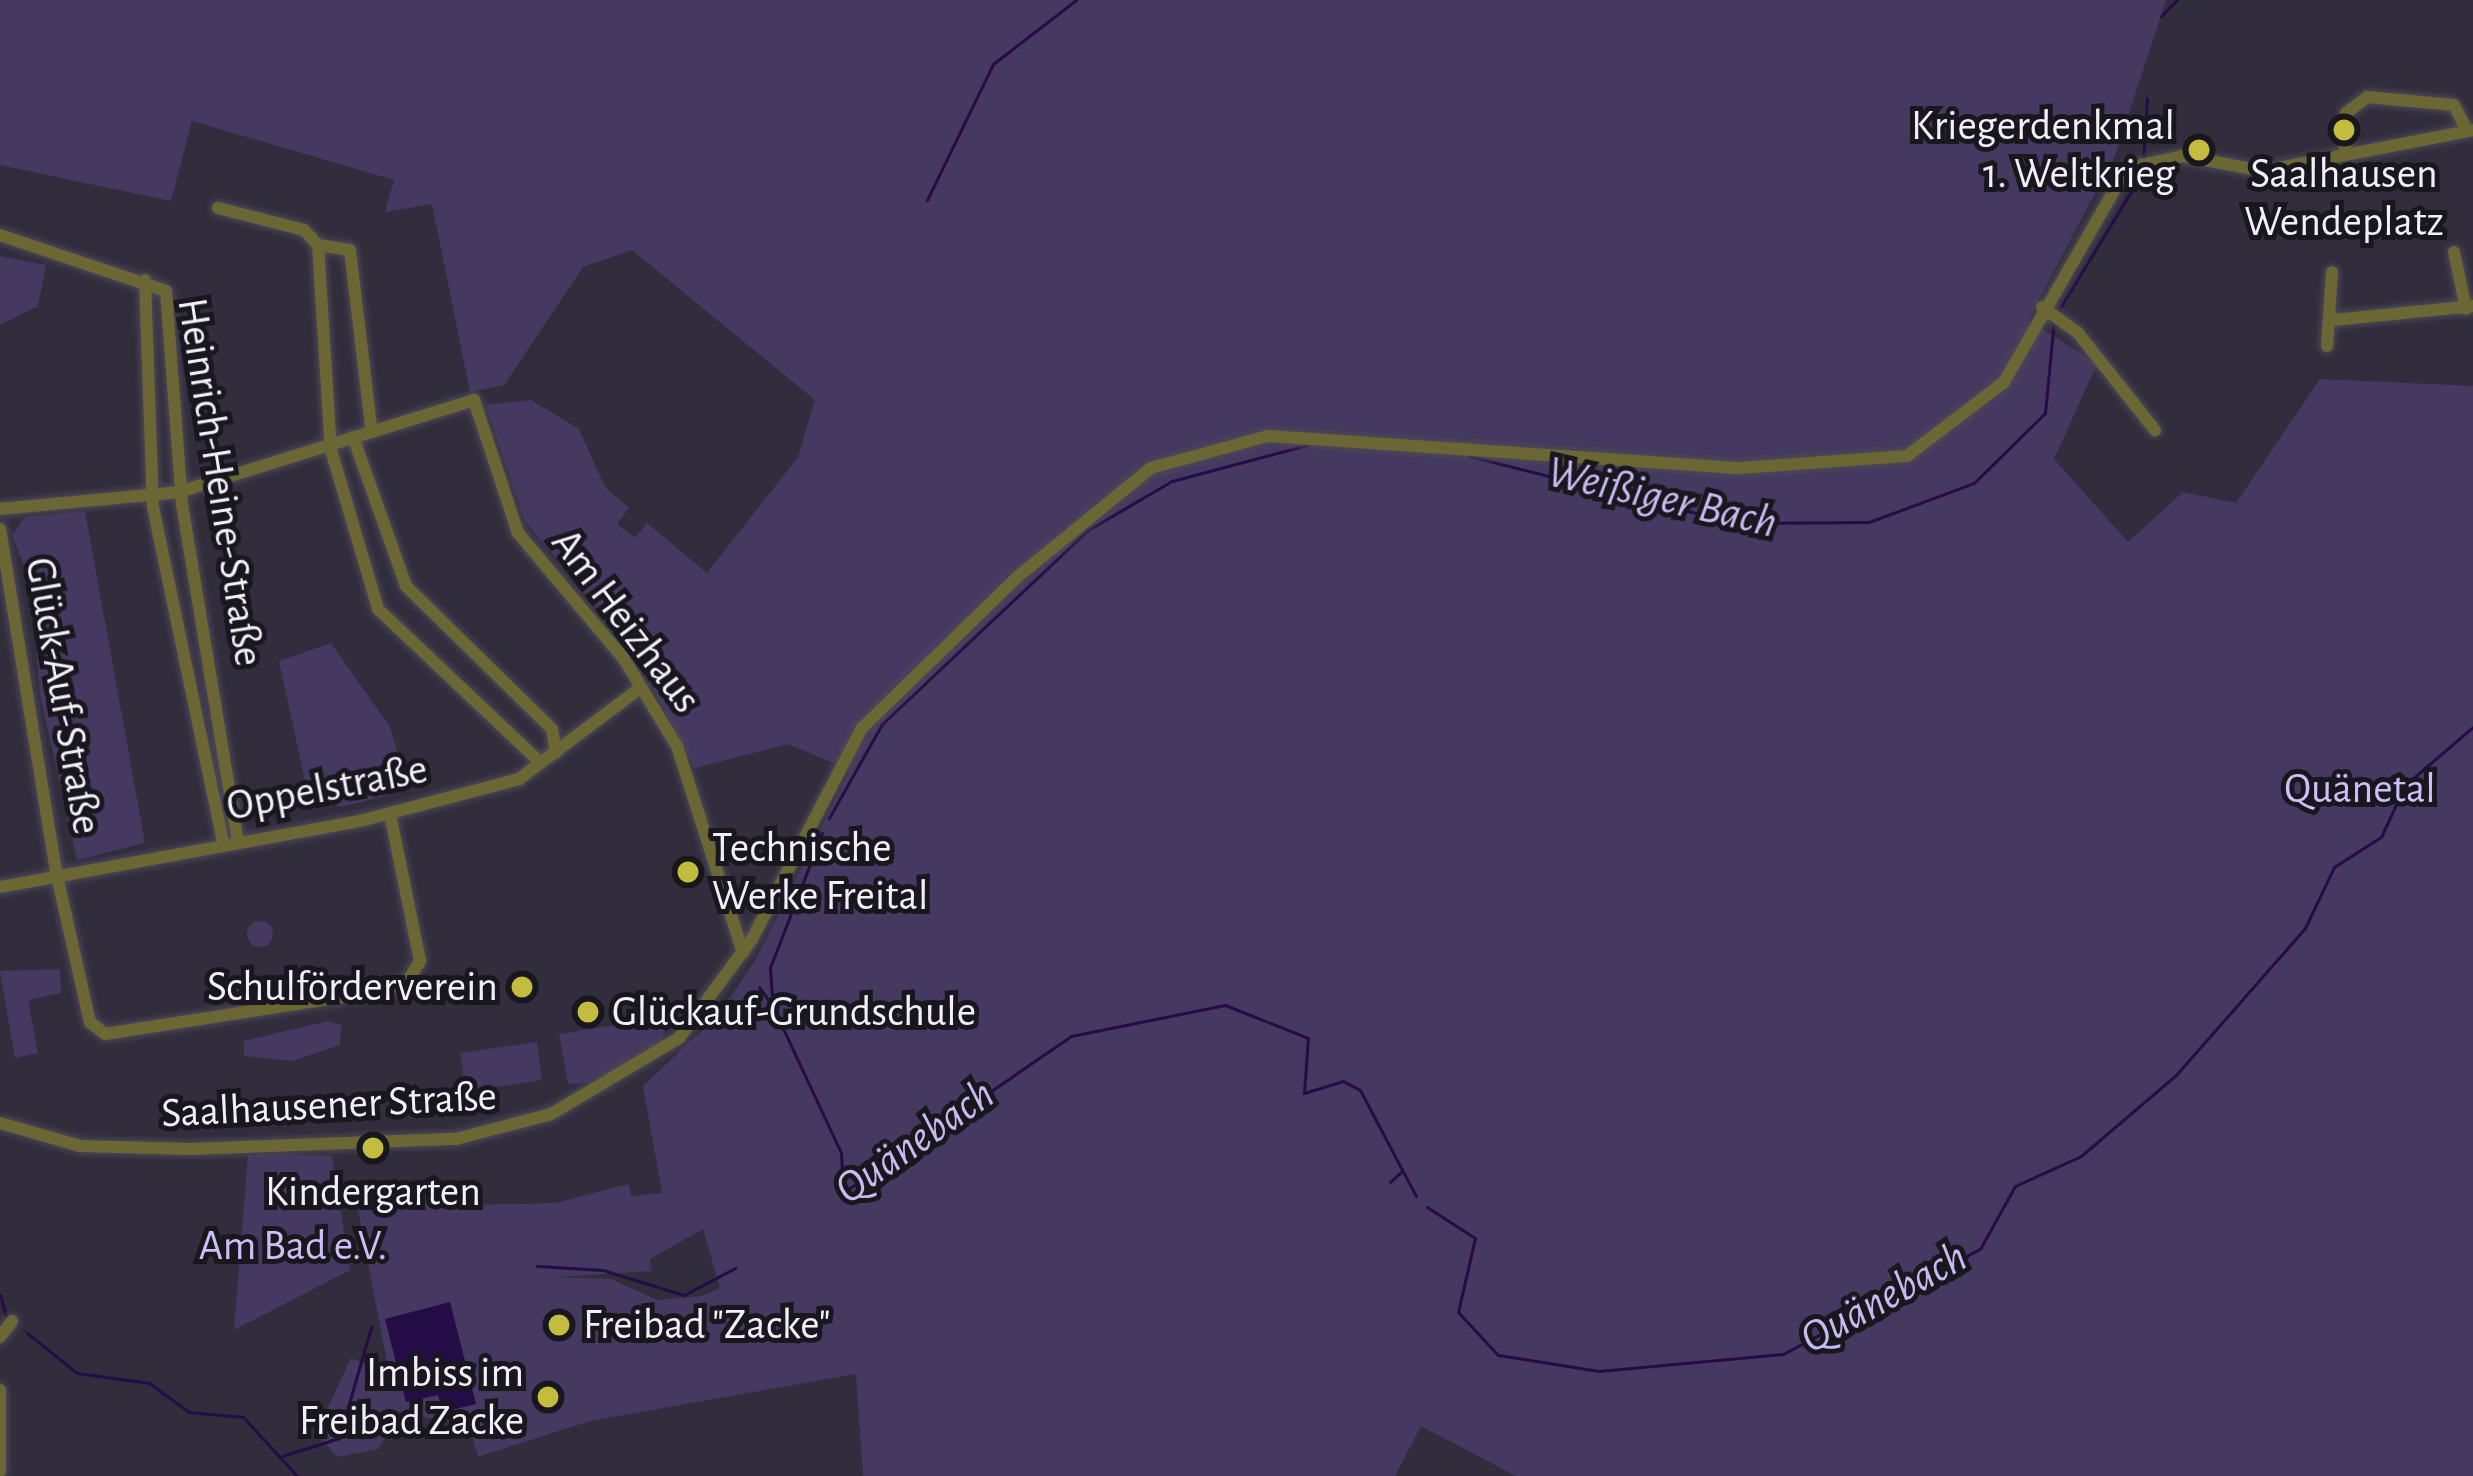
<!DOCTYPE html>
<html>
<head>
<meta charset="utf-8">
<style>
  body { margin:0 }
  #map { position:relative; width:2473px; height:1476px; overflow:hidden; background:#312d3d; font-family:"Alegreya Sans",sans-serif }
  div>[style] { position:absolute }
  .green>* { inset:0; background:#453961 }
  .round { border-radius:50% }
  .water>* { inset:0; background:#240d46 }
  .stream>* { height:3px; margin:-1.5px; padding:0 1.5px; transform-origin:1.5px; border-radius:1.5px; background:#240d46 }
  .roads { filter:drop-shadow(0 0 3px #4c4857) drop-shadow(0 0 3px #4c4857) }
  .minor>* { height:12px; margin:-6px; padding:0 6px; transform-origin:6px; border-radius:6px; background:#6a6734 }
  .dots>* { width:33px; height:33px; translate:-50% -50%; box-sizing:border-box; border:6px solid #18171e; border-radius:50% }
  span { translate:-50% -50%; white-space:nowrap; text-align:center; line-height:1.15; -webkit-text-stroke:10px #18171e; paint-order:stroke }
  .poi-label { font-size:42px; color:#f2effa }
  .right { translate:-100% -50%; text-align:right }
  .left { translate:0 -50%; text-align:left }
  .street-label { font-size:42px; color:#f2effa }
  .park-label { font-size:42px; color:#cdbff6 }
  .water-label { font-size:45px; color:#c8baf1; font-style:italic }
</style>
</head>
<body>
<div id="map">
  <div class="green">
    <i style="clip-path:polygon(evenodd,0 0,2166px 0,2115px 156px,2028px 320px,2097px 364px,2054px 459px,2128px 542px,2183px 492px,2236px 503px,2320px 379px,2473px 386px,2473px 1476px,1516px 1476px,1421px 1426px,1395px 1476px,863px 1476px,856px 1374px,590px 1421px,478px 1457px,470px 1427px,402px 1412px,378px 1449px,337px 1457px,316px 1432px,351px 1358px,389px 1373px,355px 1194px,470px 1195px,471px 1205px,555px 1203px,629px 1184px,631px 1196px,662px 1193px,643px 1086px,719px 1014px,757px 957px,850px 770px,788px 744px,695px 768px,635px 654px,525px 521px,486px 405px,531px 400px,579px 429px,605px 487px,629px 508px,617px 524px,635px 538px,647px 523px,707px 573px,798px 457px,815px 400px,632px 250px,583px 267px,504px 385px,470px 392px,432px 204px,385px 212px,394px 180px,192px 121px,171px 201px,0 165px,0 0,703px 1229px,720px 1288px,702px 1296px,657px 1300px,611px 1279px,555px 1277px,652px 1271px,650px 1259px,703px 1229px)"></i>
    <i style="clip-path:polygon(0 256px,46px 265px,38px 306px,0 325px)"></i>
    <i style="clip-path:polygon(85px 511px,145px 843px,77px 860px,40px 694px,30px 579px,12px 536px,25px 517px)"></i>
    <i style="clip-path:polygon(331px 643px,390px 727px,408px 790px,341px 807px,308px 795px,279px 661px)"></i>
    <i class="round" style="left:247px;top:921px;width:26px;height:26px"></i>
    <i style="clip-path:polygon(60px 969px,61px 993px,28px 1000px,38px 1053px,15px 1058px,0 971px)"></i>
    <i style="clip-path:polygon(328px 1021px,341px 1025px,340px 1045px,292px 1061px,244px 1056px,244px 1041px)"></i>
    <i style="clip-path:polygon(623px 1024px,665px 1024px,662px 1044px,594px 1082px,568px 1084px,559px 1034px)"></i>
    <i style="clip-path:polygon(537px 1042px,542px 1080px,466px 1091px,460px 1053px)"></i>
    <i style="clip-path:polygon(286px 1154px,332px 1156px,350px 1270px,234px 1330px,248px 1155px)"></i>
  </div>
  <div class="water">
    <i style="clip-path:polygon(450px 1302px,476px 1404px,443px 1412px,438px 1395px,406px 1402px,385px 1319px)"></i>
  </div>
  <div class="stream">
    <i style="left:2161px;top:16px;width:23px;rotate:-45deg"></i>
    <i style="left:2143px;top:162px;width:64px;rotate:-86.4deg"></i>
    <i style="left:927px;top:200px;width:151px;rotate:-64.1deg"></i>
    <i style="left:993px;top:64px;width:105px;rotate:-37.6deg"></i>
    <i style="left:2058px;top:311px;width:163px;rotate:-58.6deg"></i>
    <i style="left:1469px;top:456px;width:274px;rotate:14.1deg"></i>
    <i style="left:1735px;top:523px;width:134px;rotate:-0.4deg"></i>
    <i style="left:1869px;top:522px;width:112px;rotate:-20.4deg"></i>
    <i style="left:1974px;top:483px;width:100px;rotate:-44.6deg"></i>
    <i style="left:2045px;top:413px;width:93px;rotate:-84.5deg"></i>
    <i style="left:829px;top:818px;width:108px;rotate:-60.6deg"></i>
    <i style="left:882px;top:724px;width:283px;rotate:-43.3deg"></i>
    <i style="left:1088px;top:530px;width:97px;rotate:-30.3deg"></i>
    <i style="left:1172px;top:481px;width:140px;rotate:-14.9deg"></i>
    <i style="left:822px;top:833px;width:145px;rotate:111.1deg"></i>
    <i style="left:770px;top:968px;width:39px;rotate:86deg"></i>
    <i style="left:773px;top:1007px;width:161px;rotate:65deg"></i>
    <i style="left:841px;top:1153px;width:36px;rotate:87deg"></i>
    <i style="left:759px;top:987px;width:22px;rotate:54deg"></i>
    <i style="left:1390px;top:1182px;width:16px;rotate:-43deg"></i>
    <i style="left:847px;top:1190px;width:272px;rotate:-34.5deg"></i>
    <i style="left:1071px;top:1036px;width:157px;rotate:-11.4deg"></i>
    <i style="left:1225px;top:1005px;width:89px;rotate:21.7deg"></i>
    <i style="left:1308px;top:1038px;width:55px;rotate:94.2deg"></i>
    <i style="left:1304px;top:1093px;width:41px;rotate:-17.1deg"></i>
    <i style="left:1343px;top:1081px;width:19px;rotate:28deg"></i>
    <i style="left:1360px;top:1090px;width:120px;rotate:62.2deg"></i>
    <i style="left:1427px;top:1207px;width:57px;rotate:32.9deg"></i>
    <i style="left:1475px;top:1238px;width:76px;rotate:102.9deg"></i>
    <i style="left:1458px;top:1312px;width:59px;rotate:47.1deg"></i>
    <i style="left:1498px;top:1355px;width:102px;rotate:9deg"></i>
    <i style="left:1599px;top:1371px;width:185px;rotate:-5.3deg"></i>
    <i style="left:1783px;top:1354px;width:223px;rotate:-28.1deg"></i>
    <i style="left:1980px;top:1249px;width:72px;rotate:-60.9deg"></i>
    <i style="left:2015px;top:1186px;width:72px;rotate:-24.4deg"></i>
    <i style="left:2081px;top:1156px;width:125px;rotate:-40.5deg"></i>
    <i style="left:2176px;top:1075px;width:196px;rotate:-48.7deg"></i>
    <i style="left:2305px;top:928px;width:68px;rotate:-64.6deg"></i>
    <i style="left:2334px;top:867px;width:56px;rotate:-32.6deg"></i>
    <i style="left:2381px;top:837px;width:57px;rotate:-65.2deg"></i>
    <i style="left:2405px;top:785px;width:89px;rotate:-40.5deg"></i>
    <i style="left:537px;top:1266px;width:66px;rotate:3.5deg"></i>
    <i style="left:603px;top:1270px;width:85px;rotate:17.2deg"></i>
    <i style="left:684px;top:1295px;width:58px;rotate:-27.9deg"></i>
    <i style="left:0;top:1295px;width:22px;rotate:74deg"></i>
    <i style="left:27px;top:1333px;width:64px;rotate:38.7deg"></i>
    <i style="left:77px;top:1373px;width:73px;rotate:7.9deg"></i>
    <i style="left:149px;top:1383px;width:49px;rotate:35.9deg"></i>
    <i style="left:189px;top:1412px;width:54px;rotate:5.3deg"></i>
    <i style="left:243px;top:1417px;width:80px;rotate:47.5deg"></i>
    <i style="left:282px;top:1456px;width:60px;rotate:-17.5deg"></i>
    <i style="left:339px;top:1438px;width:116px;rotate:-73.9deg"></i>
  </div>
  <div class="roads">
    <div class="minor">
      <i style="left:2345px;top:153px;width:40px;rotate:-88.6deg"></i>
      <i style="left:2346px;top:113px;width:26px;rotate:-37deg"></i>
      <i style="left:2367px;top:97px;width:87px;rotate:5.3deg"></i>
      <i style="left:2454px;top:105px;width:28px;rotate:63deg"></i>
      <i style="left:218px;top:208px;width:89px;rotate:14.3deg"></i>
      <i style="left:304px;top:230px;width:21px;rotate:47deg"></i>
      <i style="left:318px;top:245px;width:205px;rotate:86.4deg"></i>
      <i style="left:331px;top:450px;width:166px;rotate:73.5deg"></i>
      <i style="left:378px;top:609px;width:224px;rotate:43.4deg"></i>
      <i style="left:0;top:235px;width:175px;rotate:18.6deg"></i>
      <i style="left:166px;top:291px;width:214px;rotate:85.7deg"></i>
      <i style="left:182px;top:504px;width:343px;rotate:80.6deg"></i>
      <i style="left:318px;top:245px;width:32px;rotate:9deg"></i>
      <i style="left:350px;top:250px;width:177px;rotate:83.2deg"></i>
      <i style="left:2454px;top:252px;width:58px;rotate:78.1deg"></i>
      <i style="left:145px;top:280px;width:227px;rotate:88deg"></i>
      <i style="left:153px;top:507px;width:342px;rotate:78.2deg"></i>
      <i style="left:2042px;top:307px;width:44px;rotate:35.8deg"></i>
      <i style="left:2078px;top:333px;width:124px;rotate:51.6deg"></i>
      <i style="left:2333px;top:320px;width:141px;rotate:-5.7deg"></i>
      <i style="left:2327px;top:346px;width:74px;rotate:-86.1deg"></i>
      <i style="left:353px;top:437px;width:158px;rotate:70.4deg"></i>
      <i style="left:406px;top:586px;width:204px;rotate:44.4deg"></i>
      <i style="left:552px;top:729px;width:24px;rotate:81deg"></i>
      <i style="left:0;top:509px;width:180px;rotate:-5.4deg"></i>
      <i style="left:179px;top:492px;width:309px;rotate:-17.3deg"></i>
      <i style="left:474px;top:400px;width:140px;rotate:71.7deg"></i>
      <i style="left:518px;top:533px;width:165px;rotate:49.9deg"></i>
      <i style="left:624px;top:659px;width:102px;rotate:58.7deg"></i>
      <i style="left:677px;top:746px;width:217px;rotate:72.3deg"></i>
      <i style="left:0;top:529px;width:352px;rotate:80.7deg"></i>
      <i style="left:57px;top:876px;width:150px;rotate:77.3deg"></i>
      <i style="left:90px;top:1022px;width:19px;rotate:39deg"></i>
      <i style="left:105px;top:1034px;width:279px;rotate:-8.9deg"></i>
      <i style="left:381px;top:991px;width:28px;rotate:-19deg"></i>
      <i style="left:407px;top:982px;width:25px;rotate:-58deg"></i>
      <i style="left:420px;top:961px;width:150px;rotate:-101.5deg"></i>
      <i style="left:0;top:887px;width:370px;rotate:-10.4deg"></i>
      <i style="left:364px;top:820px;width:160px;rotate:-14.8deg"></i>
      <i style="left:519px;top:779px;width:150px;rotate:-36.9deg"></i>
      <i style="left:0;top:1123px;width:83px;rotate:16deg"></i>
      <i style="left:80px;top:1146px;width:111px;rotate:1.5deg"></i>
      <i style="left:191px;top:1149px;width:265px;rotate:-2.2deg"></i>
      <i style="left:456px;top:1139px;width:98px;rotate:-14.7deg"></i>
      <i style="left:551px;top:1114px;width:149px;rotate:-30.7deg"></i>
      <i style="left:679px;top:1038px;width:123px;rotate:-53.6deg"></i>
      <i style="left:752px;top:939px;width:238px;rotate:-62.5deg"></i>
      <i style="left:862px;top:728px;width:215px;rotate:-44.2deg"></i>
      <i style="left:1016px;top:578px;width:174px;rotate:-39.2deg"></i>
      <i style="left:1151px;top:468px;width:121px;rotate:-15.3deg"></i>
      <i style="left:1268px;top:436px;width:473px;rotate:3.9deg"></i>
      <i style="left:1740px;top:468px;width:167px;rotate:-4.1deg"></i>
      <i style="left:1907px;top:456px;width:122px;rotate:-37.3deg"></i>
      <i style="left:2004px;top:382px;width:247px;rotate:-60.1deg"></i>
      <i style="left:2127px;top:168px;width:57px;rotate:-12.1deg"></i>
      <i style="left:2183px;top:156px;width:81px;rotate:10.6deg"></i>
      <i style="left:2263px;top:171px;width:214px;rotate:-11deg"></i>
      <i style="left:0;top:1337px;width:20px;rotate:-53deg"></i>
      <i style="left:0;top:1390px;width:81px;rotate:90deg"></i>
    </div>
  </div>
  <div class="dots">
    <i style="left:2344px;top:130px;background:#c4bc3e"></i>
    <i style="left:2199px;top:150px;background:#c4bc3e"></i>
    <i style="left:688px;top:872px;background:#c4bc3e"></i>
    <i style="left:522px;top:987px;background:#c4bc3e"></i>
    <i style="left:588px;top:1012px;background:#c4bc3e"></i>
    <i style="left:373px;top:1148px;background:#c4bc3e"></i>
    <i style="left:559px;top:1325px;background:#c4bc3e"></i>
    <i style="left:548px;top:1397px;background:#c4bc3e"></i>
  </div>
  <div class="poi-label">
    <span class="right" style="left:2175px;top:150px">Kriegerdenkmal<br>1. Weltkrieg</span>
    <span style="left:2344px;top:198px">Saalhausen<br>Wendeplatz</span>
    <span class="left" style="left:712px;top:872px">Technische<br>Werke Freital</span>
    <span class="right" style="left:498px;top:987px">Schulförderverein</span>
    <span class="left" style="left:612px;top:1012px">Glückauf-Grundschule</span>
    <span style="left:373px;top:1192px">Kindergarten</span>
    <span class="left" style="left:583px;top:1325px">Freibad "Zacke"</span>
    <span class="right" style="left:524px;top:1397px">Imbiss im<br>Freibad Zacke</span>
  </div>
  <div class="street-label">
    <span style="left:220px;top:482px;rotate:81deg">Heinrich-Heine-Straße</span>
    <span style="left:626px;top:621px;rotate:53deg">Am Heizhaus</span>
    <span style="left:63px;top:696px;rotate:80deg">Glück-Auf-Straße</span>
    <span style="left:327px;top:788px;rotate:-11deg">Oppelstraße</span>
    <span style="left:329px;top:1105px;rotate:-3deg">Saalhausener Straße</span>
  </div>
  <div class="park-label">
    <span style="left:2360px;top:789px">Quänetal</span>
    <span style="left:293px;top:1246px">Am Bad e.V.</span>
  </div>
  <div class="water-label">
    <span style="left:1662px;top:498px;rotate:13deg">Weißiger Bach</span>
    <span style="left:915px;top:1142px;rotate:-35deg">Quänebach</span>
    <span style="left:1884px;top:1298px;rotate:-29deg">Quänebach</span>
  </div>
</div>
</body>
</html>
